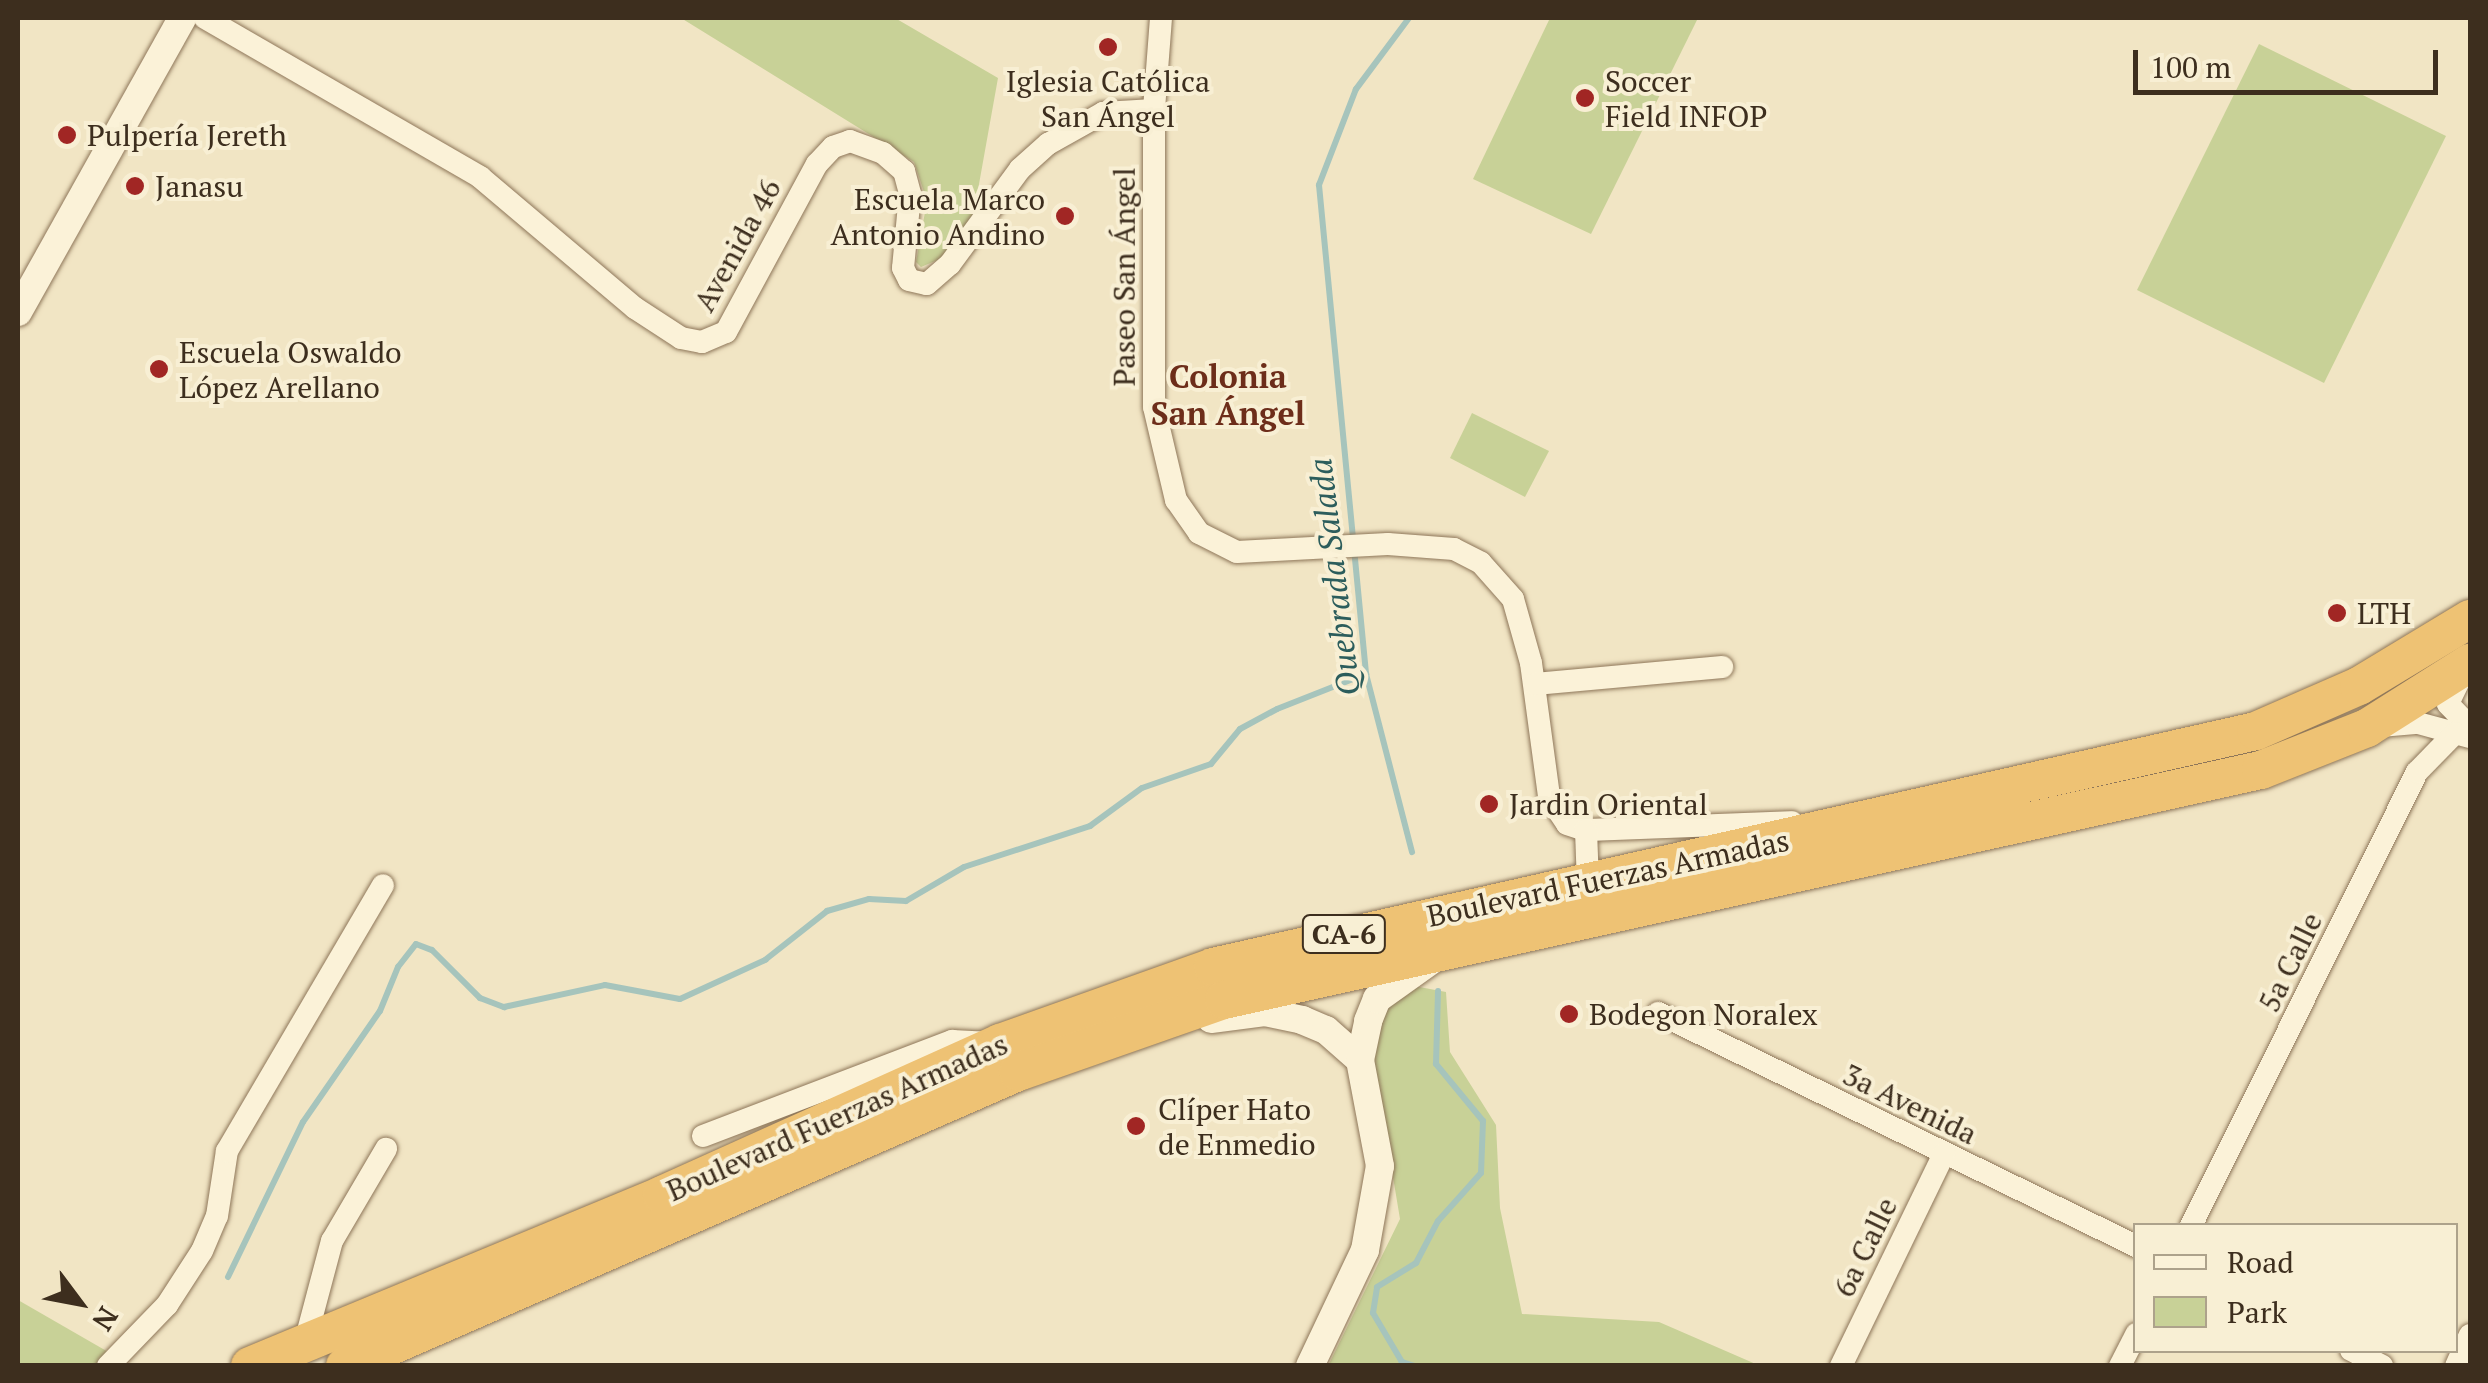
<!DOCTYPE html>
<html>
<head>
<meta charset="utf-8">
<style>
  body { margin:0 }
  #map { position:relative; width:2488px; height:1383px; overflow:hidden; background:#f1e5c4; font-family:"PT Serif",serif }
  div>[style] { position:absolute }
  .green>* { inset:0; background:#c8d197 }
  .stream>* { height:6px; margin:-3px; padding:0 3px; transform-origin:3px; border-radius:3px; background:#a6c4bc }
  .roads { filter:drop-shadow(0 0 2px #8e7659) drop-shadow(0 0 2px #8e7659) }
  .minor>* { height:22px; margin:-11px; padding:0 11px; transform-origin:11px; border-radius:11px; background:#fbf2d8 }
  .tertiary>* { height:28px; margin:-14px; padding:0 14px; transform-origin:14px; border-radius:14px; background:#fbf2d8 }
  .trunk>* { height:38px; margin:-19px; padding:0 19px; transform-origin:19px; border-radius:19px; background:#eec274 }
  .dots>* { width:28px; height:28px; translate:-50% -50%; box-sizing:border-box; border:5px solid #f8efd4; border-radius:50% }
  span { translate:-50% -50%; white-space:nowrap; text-align:center; line-height:1.15; -webkit-text-stroke:8px #f8efd4; paint-order:stroke }
  .shield-label span { padding:2px 8px; background:#f8efd4; border:2px solid; border-radius:8px; -webkit-text-stroke-width:0 }
  .shield-label { font-size:28px; color:#3d2e1e; font-weight:700 }
  .poi-label { font-size:30px; color:#3d2e1e }
  .left { translate:0 -50%; text-align:left }
  .right { translate:-100% -50%; text-align:right }
  .street-label { font-size:30px; color:#3d2e1e }
  .neighbourhood-label { font-size:32px; color:#6d2d1a; font-weight:700 }
  .water-label { font-size:32px; color:#2c5d5c; font-style:italic }
  .frame { position:absolute; inset:0; border:20px solid #3d2e1e; pointer-events:none }
  .legend { position:absolute; left:2133px; top:1223px; width:325px; height:130px; box-sizing:border-box; background:#f8efd4; border:2px solid #ada28b; margin:0; padding:12px 18px; list-style:none; font-size:30px; color:#3d2e1e }
  .legend li { display:flex; align-items:center; gap:20px; height:50px }
  .legend b { width:50px; border:2px solid #ada28b }
  .north { position:absolute; left:30px; top:1253px; width:100px; height:100px; -webkit-text-stroke:8px #f8efd4; paint-order:stroke; rotate:122deg; font-size:28px; font-weight:700; line-height:40px; text-align:center; color:#3d2e1e }
  .north::after { content:''; display:block; margin:auto; width:35px; height:45px; background:#3d2e1e; clip-path:polygon(50% 0,100% 100%,50% 72%,0 100%) }
  .scale { position:absolute; left:2133px; top:50px; width:305px; height:45px; box-sizing:border-box; border:5px solid #3d2e1e; border-top:0; padding-left:12px; font-size:30px; line-height:35px; white-space:nowrap; color:#3d2e1e; -webkit-text-stroke:8px #f8efd4; paint-order:stroke }
</style>
</head>
<body>
<div id="map">
  <div class="green">
    <i style="clip-path:polygon(681px 18px,895px 18px,998px 78px,974px 212px,947px 256px,921px 267px,916px 262px,927px 201px,914px 162px)"></i>
    <i style="clip-path:polygon(1550px 18px,1698px 18px,1591px 234px,1473px 179px)"></i>
    <i style="clip-path:polygon(2259px 44px,2446px 136px,2324px 383px,2137px 290px)"></i>
    <i style="clip-path:polygon(1472px 413px,1549px 451px,1525px 497px,1450px 458px)"></i>
    <i style="clip-path:polygon(1414px 986px,1446px 992px,1450px 1052px,1496px 1125px,1500px 1208px,1522px 1314px,1659px 1322px,1758px 1365px,1328px 1366px,1400px 1219px,1373px 1057px,1383px 1008px)"></i>
    <i style="clip-path:polygon(18px 1300px,110px 1353px,96px 1365px,18px 1365px)"></i>
  </div>
  <div class="stream">
    <i style="left:1409px;top:18px;width:89px;rotate:126.7deg"></i>
    <i style="left:1356px;top:89px;width:103px;rotate:111.1deg"></i>
    <i style="left:1319px;top:185px;width:491px;rotate:84.5deg"></i>
    <i style="left:1366px;top:674px;width:184px;rotate:75.5deg"></i>
    <i style="left:228px;top:1277px;width:172px;rotate:-64.2deg"></i>
    <i style="left:303px;top:1122px;width:135px;rotate:-55.3deg"></i>
    <i style="left:380px;top:1011px;width:48px;rotate:-67.8deg"></i>
    <i style="left:398px;top:967px;width:29px;rotate:-52deg"></i>
    <i style="left:416px;top:944px;width:17px;rotate:21deg"></i>
    <i style="left:432px;top:950px;width:68px;rotate:45deg"></i>
    <i style="left:480px;top:998px;width:26px;rotate:21deg"></i>
    <i style="left:504px;top:1007px;width:103px;rotate:-12.3deg"></i>
    <i style="left:605px;top:985px;width:76px;rotate:10.6deg"></i>
    <i style="left:680px;top:999px;width:94px;rotate:-24.6deg"></i>
    <i style="left:765px;top:960px;width:79px;rotate:-38.3deg"></i>
    <i style="left:827px;top:911px;width:44px;rotate:-15.9deg"></i>
    <i style="left:869px;top:899px;width:37px;rotate:3deg"></i>
    <i style="left:906px;top:901px;width:67px;rotate:-30.4deg"></i>
    <i style="left:964px;top:867px;width:133px;rotate:-18deg"></i>
    <i style="left:1090px;top:826px;width:64px;rotate:-36.2deg"></i>
    <i style="left:1142px;top:788px;width:73px;rotate:-19.2deg"></i>
    <i style="left:1211px;top:764px;width:45px;rotate:-50.4deg"></i>
    <i style="left:1240px;top:729px;width:42px;rotate:-28.4deg"></i>
    <i style="left:1277px;top:709px;width:96px;rotate:-21.5deg"></i>
    <i style="left:1415px;top:1366px;width:14px;rotate:-163deg"></i>
    <i style="left:1402px;top:1362px;width:57px;rotate:-120.6deg"></i>
    <i style="left:1373px;top:1313px;width:26px;rotate:-81deg"></i>
    <i style="left:1377px;top:1287px;width:46px;rotate:-31.6deg"></i>
    <i style="left:1416px;top:1263px;width:47px;rotate:-62.4deg"></i>
    <i style="left:1438px;top:1221px;width:64px;rotate:-48.1deg"></i>
    <i style="left:1481px;top:1173px;width:52px;rotate:-87.8deg"></i>
    <i style="left:1483px;top:1121px;width:74px;rotate:-129.5deg"></i>
    <i style="left:1436px;top:1064px;width:73px;rotate:-88.4deg"></i>
  </div>
  <div class="roads">
    <div class="minor">
      <i style="left:205px;top:18px;width:318px;rotate:30deg"></i>
      <i style="left:480px;top:177px;width:203px;rotate:40.2deg"></i>
      <i style="left:635px;top:308px;width:55px;rotate:33.1deg"></i>
      <i style="left:681px;top:338px;width:21px;rotate:11deg"></i>
      <i style="left:702px;top:342px;width:26px;rotate:-23deg"></i>
      <i style="left:726px;top:332px;width:191px;rotate:-61.6deg"></i>
      <i style="left:817px;top:164px;width:23px;rotate:-47deg"></i>
      <i style="left:833px;top:147px;width:18px;rotate:-19deg"></i>
      <i style="left:850px;top:141px;width:35px;rotate:20deg"></i>
      <i style="left:883px;top:153px;width:28px;rotate:41deg"></i>
      <i style="left:904px;top:171px;width:24px;rotate:75deg"></i>
      <i style="left:910px;top:194px;width:74px;rotate:95.4deg"></i>
      <i style="left:903px;top:268px;width:13px;rotate:63deg"></i>
      <i style="left:909px;top:280px;width:18px;rotate:13deg"></i>
      <i style="left:927px;top:284px;width:30px;rotate:-41deg"></i>
      <i style="left:950px;top:264px;width:118px;rotate:-53.6deg"></i>
      <i style="left:1020px;top:169px;width:38px;rotate:-42deg"></i>
      <i style="left:1048px;top:144px;width:63px;rotate:-29.4deg"></i>
      <i style="left:1103px;top:113px;width:51px;rotate:-3.4deg"></i>
      <i style="left:1161px;top:18px;width:92px;rotate:94.4deg"></i>
      <i style="left:1154px;top:110px;width:297px;rotate:90deg"></i>
      <i style="left:1154px;top:407px;width:96px;rotate:76.7deg"></i>
      <i style="left:1176px;top:500px;width:40px;rotate:55.1deg"></i>
      <i style="left:1199px;top:533px;width:42px;rotate:26.6deg"></i>
      <i style="left:1237px;top:552px;width:151px;rotate:-3deg"></i>
      <i style="left:1388px;top:544px;width:66px;rotate:4.3deg"></i>
      <i style="left:1454px;top:549px;width:30px;rotate:27deg"></i>
      <i style="left:1481px;top:563px;width:48px;rotate:48.4deg"></i>
      <i style="left:1513px;top:599px;width:66px;rotate:74.3deg"></i>
      <i style="left:1531px;top:663px;width:135px;rotate:82.3deg"></i>
      <i style="left:1549px;top:797px;width:32px;rotate:56deg"></i>
      <i style="left:1567px;top:824px;width:20px;rotate:18deg"></i>
      <i style="left:1586px;top:830px;width:206px;rotate:-2.2deg"></i>
      <i style="left:2462px;top:675px;width:32px;rotate:116deg"></i>
      <i style="left:2448px;top:704px;width:32px;rotate:46deg"></i>
      <i style="left:1535px;top:684px;width:188px;rotate:-5.2deg"></i>
      <i style="left:2380px;top:726px;width:38px;rotate:-5deg"></i>
      <i style="left:2418px;top:723px;width:54px;rotate:15.1deg"></i>
      <i style="left:1586px;top:830px;width:54px;rotate:87.9deg"></i>
      <i style="left:1658px;top:1013px;width:532px;rotate:25.99deg"></i>
      <i style="left:703px;top:1136px;width:267px;rotate:-20.9deg"></i>
      <i style="left:952px;top:1041px;width:34px;rotate:3deg"></i>
      <i style="left:2191px;top:1226px;width:507px;rotate:-63.54deg"></i>
      <i style="left:2417px;top:772px;width:54px;rotate:-45.7deg"></i>
      <i style="left:304px;top:1346px;width:109px;rotate:-75.1deg"></i>
      <i style="left:332px;top:1241px;width:107px;rotate:-59.6deg"></i>
      <i style="left:2351px;top:1350px;width:35px;rotate:27deg"></i>
      <i style="left:108px;top:1366px;width:85px;rotate:-46deg"></i>
      <i style="left:167px;top:1305px;width:64px;rotate:-57.1deg"></i>
      <i style="left:202px;top:1251px;width:38px;rotate:-67deg"></i>
      <i style="left:217px;top:1216px;width:66px;rotate:-81.3deg"></i>
      <i style="left:227px;top:1151px;width:308px;rotate:-59.6deg"></i>
      <i style="left:1841px;top:1366px;width:236px;rotate:-64.1deg"></i>
      <i style="left:2120px;top:1366px;width:36px;rotate:-63deg"></i>
      <i style="left:2456px;top:1366px;width:34px;rotate:-66deg"></i>
    </div>
    <div class="tertiary">
      <i style="left:18px;top:312px;width:337px;rotate:-60.8deg"></i>
      <i style="left:1211px;top:1019px;width:54px;rotate:-7.4deg"></i>
      <i style="left:1265px;top:1012px;width:38px;rotate:12deg"></i>
      <i style="left:1302px;top:1020px;width:26px;rotate:23deg"></i>
      <i style="left:1326px;top:1030px;width:45px;rotate:41.4deg"></i>
      <i style="left:1310px;top:1366px;width:128px;rotate:-64.6deg"></i>
      <i style="left:1365px;top:1250px;width:85px;rotate:-79.9deg"></i>
      <i style="left:1380px;top:1166px;width:108px;rotate:-100.7deg"></i>
      <i style="left:1360px;top:1060px;width:40px;rotate:-78deg"></i>
      <i style="left:1368px;top:1021px;width:24px;rotate:-68deg"></i>
      <i style="left:1377px;top:999px;width:69px;rotate:-35.5deg"></i>
    </div>
    <div class="trunk">
      <i style="left:250px;top:1366px;width:446px;rotate:-22.5deg"></i>
      <i style="left:662px;top:1195px;width:371px;rotate:-24.2deg"></i>
      <i style="left:1000px;top:1043px;width:226px;rotate:-19.6deg"></i>
      <i style="left:1213px;top:967px;width:1069px;rotate:-12.75deg"></i>
      <i style="left:2256px;top:731px;width:112px;rotate:-23.6deg"></i>
      <i style="left:2359px;top:686px;width:130px;rotate:-31.1deg"></i>
      <i style="left:345px;top:1366px;width:734px;rotate:-23.6deg"></i>
      <i style="left:1018px;top:1072px;width:218px;rotate:-19.3deg"></i>
      <i style="left:1224px;top:1000px;width:1062px;rotate:-12.51deg"></i>
      <i style="left:2261px;top:770px;width:114px;rotate:-21.6deg"></i>
      <i style="left:2367px;top:728px;width:122px;rotate:-32.3deg"></i>
    </div>
  </div>
  <div class="dots">
    <i style="left:1108px;top:47px;background:#a12624"></i>
    <i style="left:1585px;top:98px;background:#a12624"></i>
    <i style="left:67px;top:135px;background:#a12624"></i>
    <i style="left:135px;top:186px;background:#a12624"></i>
    <i style="left:1065px;top:216px;background:#a12624"></i>
    <i style="left:159px;top:369px;background:#a12624"></i>
    <i style="left:2337px;top:613px;background:#a12624"></i>
    <i style="left:1489px;top:804px;background:#a12624"></i>
    <i style="left:1569px;top:1014px;background:#a12624"></i>
    <i style="left:1136px;top:1126px;background:#a12624"></i>
  </div>
  <div class="shield-label">
    <span style="left:1344px;top:934px">CA-6</span>
  </div>
  <div class="poi-label">
    <span style="left:1108px;top:98px">Iglesia Católica<br>San Ángel</span>
    <span class="left" style="left:1605px;top:98px">Soccer<br>Field INFOP</span>
    <span class="left" style="left:87px;top:135px">Pulpería Jereth</span>
    <span class="left" style="left:155px;top:186px">Janasu</span>
    <span class="right" style="left:1045px;top:216px">Escuela Marco<br>Antonio Andino</span>
    <span class="left" style="left:179px;top:369px">Escuela Oswaldo<br>López Arellano</span>
    <span class="left" style="left:2357px;top:613px">LTH</span>
    <span class="left" style="left:1509px;top:804px">Jardin Oriental</span>
    <span class="left" style="left:1589px;top:1014px">Bodegon Noralex</span>
    <span class="left" style="left:1158px;top:1126px">Clíper Hato<br>de Enmedio</span>
  </div>
  <div class="street-label">
    <span style="left:737px;top:245px;rotate:-61deg">Avenida 46</span>
    <span style="left:1124px;top:277px;rotate:-90deg">Paseo San Ángel</span>
    <span style="left:1608px;top:878px;rotate:-12deg">Boulevard Fuerzas Armadas</span>
    <span style="left:2290px;top:962px;rotate:-64deg">5a Calle</span>
    <span style="left:1910px;top:1104px;rotate:26deg">3a Avenida</span>
    <span style="left:837px;top:1117px;rotate:-24deg">Boulevard Fuerzas Armadas</span>
    <span style="left:1865px;top:1247px;rotate:-64deg">6a Calle</span>
  </div>
  <div class="neighbourhood-label">
    <span style="left:1228px;top:395px">Colonia<br>San Ángel</span>
  </div>
  <div class="water-label">
    <span style="left:1334px;top:577px;rotate:-97deg">Quebrada Salada</span>
  </div>
  <div class="frame"></div>
  <ul class="legend">
  <li><b style="height:12px;background:#fbf2d8"></b>Road</li>
  <li><b style="height:28px;background:#c8d197"></b>Park</li>
  </ul>
  <div class="north">N</div>
  <div class="scale">100 m</div>
</div>
</body>
</html>
